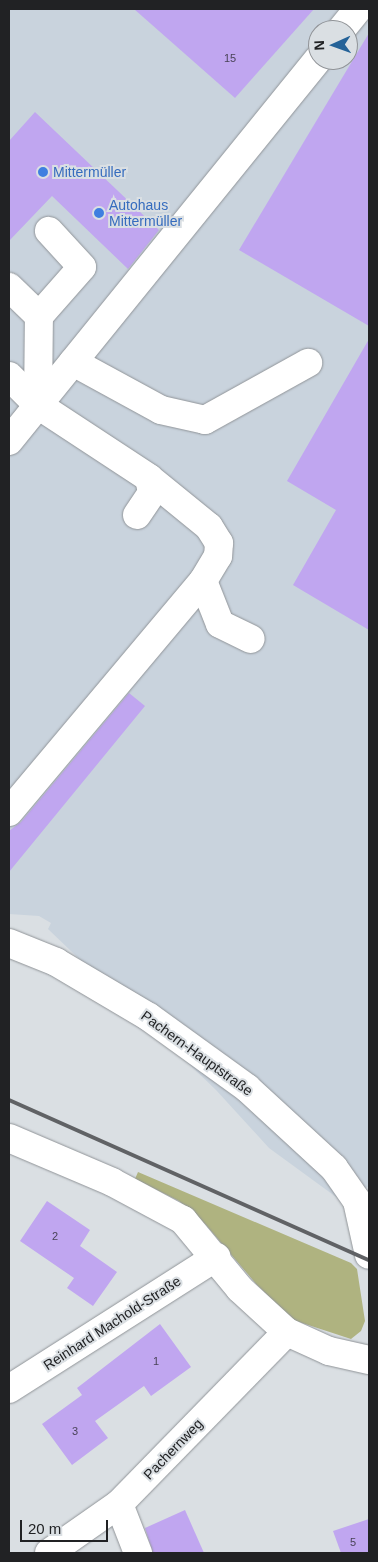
<!DOCTYPE html>
<html>
<head>
<meta charset="utf-8">
<style>
  body { margin:0 }
  #map { position:relative; width:378px; height:1562px; overflow:hidden; background:#dadfe3; font-family:Helvetica,sans-serif }
  div>[style] { position:absolute }
  .built>* { inset:0; background:#c9d3dd }
  .green>* { inset:0; background:#afb380 }
  .building>* { inset:0; background:#c0a6f0 }
  .roads { filter:drop-shadow(0 0 1px #909498) drop-shadow(0 0 1px #909498) }
  .minor>* { height:28px; margin:-14px; padding:0 14px; transform-origin:14px; border-radius:14px; background:#fff }
  .major>* { height:28px; margin:-14px; padding:0 14px; transform-origin:14px; border-radius:14px; background:#fff }
  .rail>* { height:4px; margin:-2px; padding:0 2px; transform-origin:2px; border-radius:2px; background:#606265 }
  .dots>* { width:14px; height:14px; translate:-50% -50%; box-sizing:border-box; border:2px solid #dadfe3; border-radius:50% }
  span { translate:-50% -50%; white-space:nowrap; text-align:center; line-height:1.15; -webkit-text-stroke:4px #dadfe3; paint-order:stroke }
  .number-label { font-size:11px; color:#494357 }
  .number-label span { -webkit-text-stroke-width:0 }
  .shop-label { font-size:14px; color:#366cbe }
  .left { translate:0 -50%; text-align:left }
  .street-label { font-size:14px; color:#212224 }
  .frame { position:absolute; inset:0; border:10px solid #212224; pointer-events:none }
  .north { position:absolute; left:308px; top:20px; width:50px; height:50px; box-sizing:border-box; background:#dadfe3; border:1px solid #909397; border-radius:50%; rotate:268deg; font-size:14px; font-weight:700; line-height:20px; text-align:center; color:#212224 }
  .north::after { content:''; display:block; margin:auto; width:18px; height:22px; background:#246298; clip-path:polygon(50% 0,100% 100%,50% 72%,0 100%) }
  .scale { position:absolute; left:20px; top:1520px; width:88px; height:22px; box-sizing:border-box; border:2px solid #212224; border-top:0; padding-left:6px; font-size:15px; line-height:18px; white-space:nowrap; color:#212224; -webkit-text-stroke:4px #dadfe3; paint-order:stroke }
</style>
</head>
<body>
<div id="map">
  <div class="built">
    <i style="clip-path:polygon(evenodd,9px 9px,369px 9px,369px 1186px,343px 1202px,269px 1148px,216px 1090px,48px 929px,51px 923px,39px 916px,9px 914px,9px 9px,318px 30px,348px 30px,348px 60px,318px 60px,318px 30px)"></i>
  </div>
  <div class="green">
    <i style="clip-path:polygon(138px 1172px,351px 1263px,357px 1269px,365px 1321px,361px 1331px,351px 1339px,293px 1320px,257px 1285px,206px 1225px,179px 1201px,135px 1179px)"></i>
  </div>
  <div class="building">
    <i style="clip-path:polygon(134px 9px,314px 9px,235px 98px)"></i>
    <i style="clip-path:polygon(369px 33px,369px 326px,239px 250px)"></i>
    <i style="clip-path:polygon(35px 112px,159px 230px,128px 269px,52px 196px,9px 241px,9px 141px)"></i>
    <i style="clip-path:polygon(369px 339px,369px 630px,293px 585px,336px 510px,287px 481px)"></i>
    <i style="clip-path:polygon(129px 693px,145px 706px,9px 872px,9px 831px,21px 822px)"></i>
    <i style="clip-path:polygon(47px 1201px,90px 1230px,80px 1246px,117px 1272px,93px 1306px,67px 1288px,74px 1278px,20px 1241px)"></i>
    <i style="clip-path:polygon(160px 1324px,191px 1367px,151px 1396px,144px 1386px,95px 1421px,108px 1438px,72px 1465px,42px 1424px,82px 1395px,77px 1388px)"></i>
    <i style="clip-path:polygon(185px 1510px,204px 1553px,153px 1553px,145px 1528px)"></i>
    <i style="clip-path:polygon(369px 1519px,369px 1553px,341px 1553px,333px 1531px)"></i>
  </div>
  <div class="roads">
    <div class="minor">
      <i style="left:341px;top:30px;width:27px;rotate:-51deg"></i>
      <i style="left:9px;top:287px;width:42px;rotate:44deg"></i>
      <i style="left:73px;top:362px;width:100px;rotate:28.6deg"></i>
      <i style="left:161px;top:410px;width:45px;rotate:12.8deg"></i>
      <i style="left:205px;top:420px;width:118px;rotate:-29deg"></i>
      <i style="left:9px;top:376px;width:41px;rotate:45deg"></i>
      <i style="left:38px;top:405px;width:133px;rotate:33.3deg"></i>
      <i style="left:149px;top:478px;width:77px;rotate:39.2deg"></i>
      <i style="left:209px;top:527px;width:19px;rotate:58deg"></i>
      <i style="left:219px;top:543px;width:13px;rotate:94deg"></i>
      <i style="left:218px;top:556px;width:29px;rotate:121deg"></i>
      <i style="left:203px;top:581px;width:46px;rotate:68.4deg"></i>
      <i style="left:220px;top:624px;width:34px;rotate:26deg"></i>
      <i style="left:38px;top:405px;width:89px;rotate:-89.4deg"></i>
      <i style="left:39px;top:316px;width:65px;rotate:-48.7deg"></i>
      <i style="left:82px;top:267px;width:49px;rotate:-132.5deg"></i>
      <i style="left:9px;top:441px;width:491px;rotate:-51deg"></i>
      <i style="left:137px;top:515px;width:27px;rotate:-56deg"></i>
      <i style="left:152px;top:493px;width:15px;rotate:-101deg"></i>
      <i style="left:9px;top:812px;width:302px;rotate:-50deg"></i>
      <i style="left:9px;top:1138px;width:112px;rotate:23.1deg"></i>
      <i style="left:112px;top:1182px;width:81px;rotate:28.2deg"></i>
      <i style="left:183px;top:1220px;width:89px;rotate:50.4deg"></i>
      <i style="left:240px;top:1289px;width:64px;rotate:42.5deg"></i>
      <i style="left:287px;top:1332px;width:46px;rotate:24.3deg"></i>
      <i style="left:329px;top:1351px;width:41px;rotate:12.7deg"></i>
      <i style="left:9px;top:1389px;width:246px;rotate:-32.5deg"></i>
      <i style="left:119px;top:1504px;width:53px;rotate:68.8deg"></i>
      <i style="left:49px;top:1553px;width:85px;rotate:-35deg"></i>
      <i style="left:119px;top:1504px;width:240px;rotate:-45.7deg"></i>
    </div>
    <div class="major">
      <i style="left:9px;top:943px;width:51px;rotate:22deg"></i>
      <i style="left:56px;top:962px;width:108px;rotate:30.6deg"></i>
      <i style="left:149px;top:1017px;width:121px;rotate:35.9deg"></i>
      <i style="left:247px;top:1088px;width:118px;rotate:42.6deg"></i>
      <i style="left:334px;top:1168px;width:40px;rotate:55.1deg"></i>
      <i style="left:357px;top:1201px;width:55px;rotate:77.5deg"></i>
    </div>
  </div>
  <div class="rail">
    <i style="left:9px;top:1100px;width:394px;rotate:24deg"></i>
  </div>
  <div class="dots">
    <i style="left:43px;top:172px;background:#3f7fe0"></i>
    <i style="left:99px;top:213px;background:#3f7fe0"></i>
  </div>
  <div class="number-label">
    <span style="left:230px;top:58px">15</span>
    <span style="left:55px;top:1236px">2</span>
    <span style="left:156px;top:1361px">1</span>
    <span style="left:75px;top:1431px">3</span>
    <span style="left:353px;top:1542px">5</span>
  </div>
  <div class="shop-label">
    <span class="left" style="left:53px;top:172px">Mittermüller</span>
    <span class="left" style="left:109px;top:213px">Autohaus<br>Mittermüller</span>
  </div>
  <div class="street-label">
    <span style="left:197px;top:1053px;rotate:36deg">Pachern-Hauptstraße</span>
    <span style="left:112px;top:1323px;rotate:-33deg">Reinhard Machold-Straße</span>
    <span style="left:173px;top:1449px;rotate:-46deg">Pachernweg</span>
  </div>
  <div class="frame"></div>
  <div class="north">N</div>
  <div class="scale">20 m</div>
</div>
</body>
</html>
